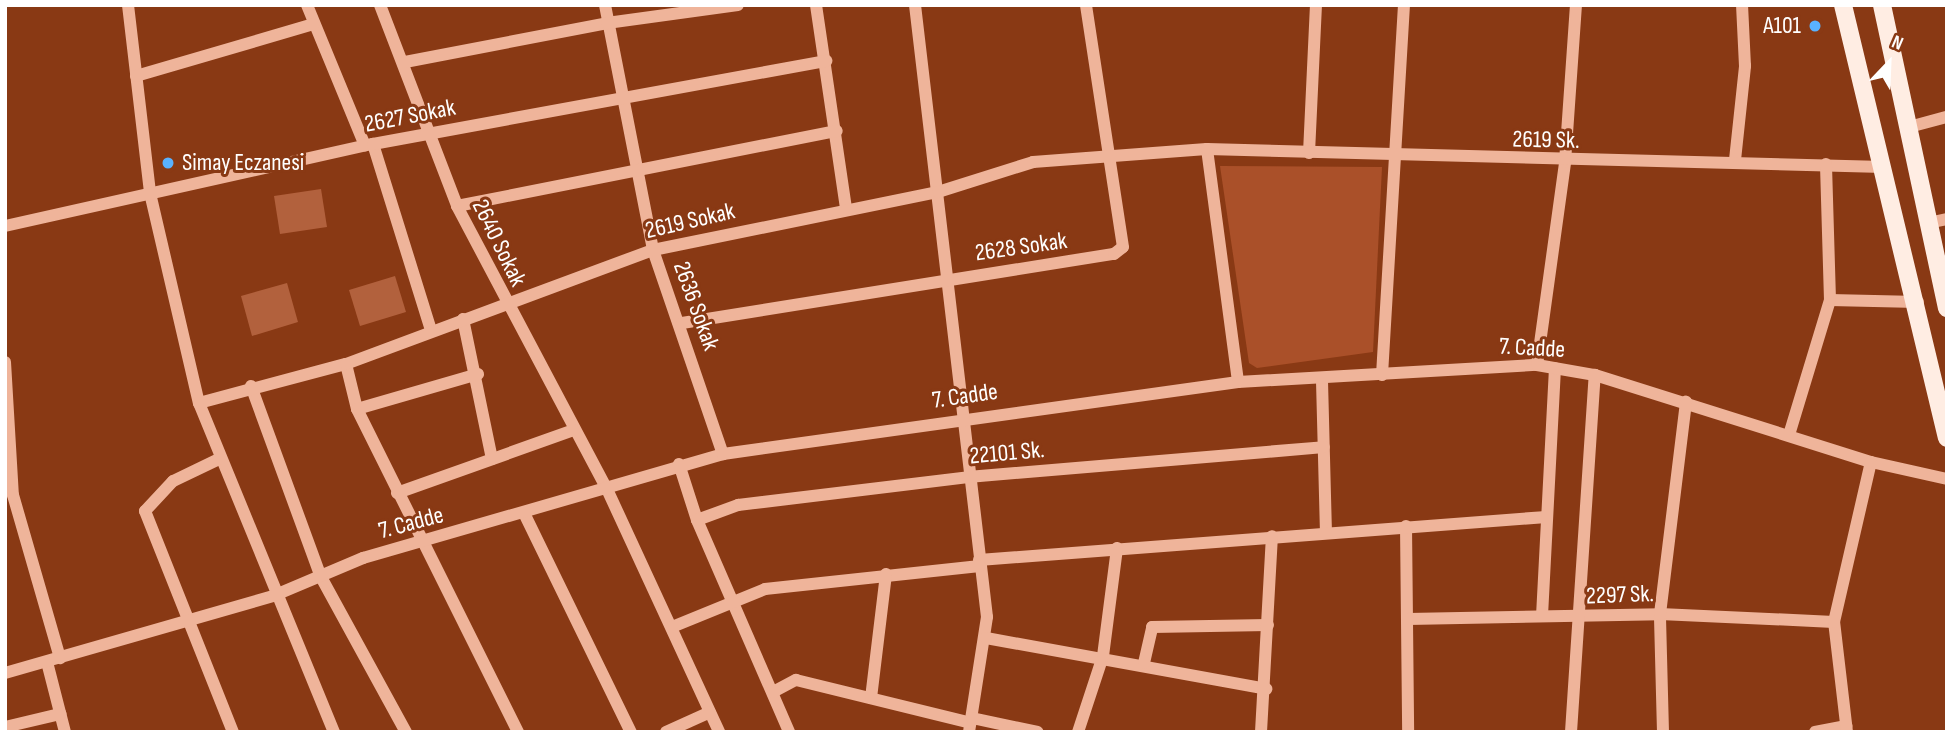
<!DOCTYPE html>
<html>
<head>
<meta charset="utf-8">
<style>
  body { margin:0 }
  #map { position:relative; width:1952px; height:737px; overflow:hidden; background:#893914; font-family:"Sofia Sans Condensed",sans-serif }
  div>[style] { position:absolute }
  .green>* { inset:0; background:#aa5029 }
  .building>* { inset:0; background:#b2613d }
  .minor>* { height:12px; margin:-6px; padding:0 6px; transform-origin:6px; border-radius:6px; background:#efb49a }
  .major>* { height:18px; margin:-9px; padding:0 9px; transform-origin:9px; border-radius:9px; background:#ffede3 }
  .dots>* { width:19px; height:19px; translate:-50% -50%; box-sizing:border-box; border:4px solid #893914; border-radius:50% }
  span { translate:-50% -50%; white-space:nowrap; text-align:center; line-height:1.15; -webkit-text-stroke:6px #893914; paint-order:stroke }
  .poi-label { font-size:24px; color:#fff }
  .right { translate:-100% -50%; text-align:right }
  .left { translate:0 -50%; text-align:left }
  .street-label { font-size:24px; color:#fff }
  .frame { position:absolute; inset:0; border:7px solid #fff; pointer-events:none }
  .north { position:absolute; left:1854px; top:28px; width:70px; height:70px; -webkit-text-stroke:5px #893914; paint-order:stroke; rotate:23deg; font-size:19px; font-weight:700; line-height:28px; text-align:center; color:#fff }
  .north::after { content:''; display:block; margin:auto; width:24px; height:32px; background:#fff; clip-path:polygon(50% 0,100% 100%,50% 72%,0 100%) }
</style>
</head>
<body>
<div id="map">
  <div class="green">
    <i style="clip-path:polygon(1220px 166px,1382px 167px,1373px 352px,1257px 368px,1249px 363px)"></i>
  </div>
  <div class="building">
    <i style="clip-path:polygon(321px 189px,327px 227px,280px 234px,274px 196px)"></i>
    <i style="clip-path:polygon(395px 276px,406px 312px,360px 326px,349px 290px)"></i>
    <i style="clip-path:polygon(287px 283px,298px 322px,252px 336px,241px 296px)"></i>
  </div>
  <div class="minor">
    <i style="left:128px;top:5px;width:189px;rotate:83.3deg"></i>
    <i style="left:150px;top:193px;width:216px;rotate:76.9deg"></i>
    <i style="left:199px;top:403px;width:356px;rotate:67.7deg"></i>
    <i style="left:307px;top:5px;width:152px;rotate:67.6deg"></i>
    <i style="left:380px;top:5px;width:215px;rotate:69deg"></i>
    <i style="left:457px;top:206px;width:318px;rotate:62.1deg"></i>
    <i style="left:606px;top:487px;width:270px;rotate:65.2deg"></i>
    <i style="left:605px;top:5px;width:250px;rotate:78.9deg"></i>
    <i style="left:653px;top:250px;width:216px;rotate:71.1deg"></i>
    <i style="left:816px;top:5px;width:205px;rotate:81.6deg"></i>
    <i style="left:915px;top:5px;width:616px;rotate:83.29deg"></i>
    <i style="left:987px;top:617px;width:116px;rotate:98.9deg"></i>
    <i style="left:405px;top:62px;width:206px;rotate:-10.9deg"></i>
    <i style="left:607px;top:23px;width:132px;rotate:-7.8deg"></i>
    <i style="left:136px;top:76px;width:185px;rotate:-16.3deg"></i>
    <i style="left:1909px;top:127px;width:39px;rotate:-15deg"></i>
    <i style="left:373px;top:144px;width:195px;rotate:72.7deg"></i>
    <i style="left:1207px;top:149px;width:235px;rotate:82.4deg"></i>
    <i style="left:1309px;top:153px;width:148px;rotate:-87.3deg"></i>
    <i style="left:1735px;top:160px;width:95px;rotate:-83.9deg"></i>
    <i style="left:1745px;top:66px;width:61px;rotate:-92.8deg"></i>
    <i style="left:457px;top:206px;width:387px;rotate:-11.2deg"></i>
    <i style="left:1928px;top:223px;width:19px;rotate:-12deg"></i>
    <i style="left:5px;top:226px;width:377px;rotate:-12.6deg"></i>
    <i style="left:373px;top:144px;width:461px;rotate:-10.4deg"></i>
    <i style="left:1830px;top:300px;width:88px;rotate:1.3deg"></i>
    <i style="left:463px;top:319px;width:143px;rotate:78.3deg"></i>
    <i style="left:682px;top:323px;width:437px;rotate:-9.1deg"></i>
    <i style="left:1114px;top:254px;width:11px;rotate:-38deg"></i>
    <i style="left:1123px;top:247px;width:245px;rotate:-98.7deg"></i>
    <i style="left:5px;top:362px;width:133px;rotate:86.6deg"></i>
    <i style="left:13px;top:495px;width:170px;rotate:73.9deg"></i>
    <i style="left:346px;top:364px;width:46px;rotate:76.3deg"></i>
    <i style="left:357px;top:409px;width:361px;rotate:63.5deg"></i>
    <i style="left:1537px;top:365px;width:205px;rotate:-82.1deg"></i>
    <i style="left:1565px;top:162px;width:157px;rotate:-86deg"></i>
    <i style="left:1382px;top:375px;width:371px;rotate:-86.6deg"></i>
    <i style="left:1322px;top:381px;width:151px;rotate:88.5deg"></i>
    <i style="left:251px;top:386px;width:203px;rotate:69.9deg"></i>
    <i style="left:321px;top:577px;width:177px;rotate:61.3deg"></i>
    <i style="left:199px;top:403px;width:152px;rotate:-14.9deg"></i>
    <i style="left:346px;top:364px;width:327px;rotate:-20.4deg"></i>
    <i style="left:653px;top:250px;width:291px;rotate:-11.5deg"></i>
    <i style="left:938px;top:192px;width:100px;rotate:-17.5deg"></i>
    <i style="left:1033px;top:162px;width:174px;rotate:-4.3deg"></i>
    <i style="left:1207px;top:149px;width:677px;rotate:1.52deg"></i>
    <i style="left:357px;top:409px;width:126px;rotate:-16.1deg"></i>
    <i style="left:1789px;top:435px;width:141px;rotate:-73.1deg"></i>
    <i style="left:1830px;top:300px;width:136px;rotate:-91.7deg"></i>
    <i style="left:219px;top:459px;width:51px;rotate:154.4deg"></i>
    <i style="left:173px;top:481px;width:41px;rotate:133deg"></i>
    <i style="left:145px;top:511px;width:238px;rotate:68.3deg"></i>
    <i style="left:679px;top:464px;width:59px;rotate:72.2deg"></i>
    <i style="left:697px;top:520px;width:231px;rotate:66.5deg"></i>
    <i style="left:397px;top:493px;width:188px;rotate:-19.6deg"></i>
    <i style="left:524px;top:513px;width:244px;rotate:64deg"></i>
    <i style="left:697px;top:520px;width:44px;rotate:-20.1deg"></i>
    <i style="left:738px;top:505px;width:232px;rotate:-6.9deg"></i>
    <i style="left:968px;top:477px;width:357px;rotate:-4.8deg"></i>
    <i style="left:1406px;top:526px;width:206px;rotate:89.4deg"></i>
    <i style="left:979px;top:560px;width:569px;rotate:-4.34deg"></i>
    <i style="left:1542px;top:616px;width:248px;rotate:-87deg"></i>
    <i style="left:1408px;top:619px;width:252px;rotate:-1.1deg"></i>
    <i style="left:1660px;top:614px;width:174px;rotate:2.6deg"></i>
    <i style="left:672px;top:627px;width:100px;rotate:-22.2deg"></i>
    <i style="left:765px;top:589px;width:216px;rotate:-6.1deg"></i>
    <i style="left:986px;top:638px;width:285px;rotate:10.3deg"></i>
    <i style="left:47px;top:662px;width:72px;rotate:75.6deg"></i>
    <i style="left:1144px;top:663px;width:37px;rotate:-77deg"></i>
    <i style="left:1152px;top:627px;width:116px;rotate:-1deg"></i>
    <i style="left:5px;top:673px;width:279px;rotate:-16deg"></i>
    <i style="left:273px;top:596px;width:98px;rotate:-22.9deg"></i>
    <i style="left:363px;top:558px;width:375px;rotate:-16.1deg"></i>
    <i style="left:723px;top:454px;width:520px;rotate:-7.96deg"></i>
    <i style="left:1238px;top:382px;width:299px;rotate:-3.3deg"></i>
    <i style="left:1537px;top:365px;width:59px;rotate:9.8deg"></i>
    <i style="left:1595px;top:375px;width:289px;rotate:17.5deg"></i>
    <i style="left:1871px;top:462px;width:78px;rotate:12.6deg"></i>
    <i style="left:773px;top:692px;width:26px;rotate:-28deg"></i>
    <i style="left:796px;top:680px;width:180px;rotate:13.8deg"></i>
    <i style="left:871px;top:698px;width:125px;rotate:-83.1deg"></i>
    <i style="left:972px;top:718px;width:67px;rotate:12deg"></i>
    <i style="left:5px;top:727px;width:57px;rotate:-13.3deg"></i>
    <i style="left:666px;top:732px;width:48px;rotate:-24.4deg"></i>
    <i style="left:1078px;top:732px;width:80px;rotate:-71.8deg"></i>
    <i style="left:1103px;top:656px;width:109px;rotate:-82.6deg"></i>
    <i style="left:1261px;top:732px;width:196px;rotate:-86.8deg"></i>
    <i style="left:1571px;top:732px;width:358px;rotate:-86.2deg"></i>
    <i style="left:1663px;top:732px;width:118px;rotate:-91.5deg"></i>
    <i style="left:1660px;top:614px;width:214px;rotate:-83deg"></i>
    <i style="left:1815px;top:732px;width:32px;rotate:-11deg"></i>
    <i style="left:1847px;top:732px;width:111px;rotate:-96.7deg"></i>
    <i style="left:1834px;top:622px;width:164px;rotate:-77deg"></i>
  </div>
  <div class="major">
    <i style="left:1843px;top:5px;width:445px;rotate:76.5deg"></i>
    <i style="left:1882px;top:5px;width:310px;rotate:77.9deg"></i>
  </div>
  <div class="dots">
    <i style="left:1815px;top:26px;background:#59b2ff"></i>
    <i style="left:168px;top:163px;background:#59b2ff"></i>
  </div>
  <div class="poi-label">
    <span class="right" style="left:1801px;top:26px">A101</span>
    <span class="left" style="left:182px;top:163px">Simay Eczanesi</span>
  </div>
  <div class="street-label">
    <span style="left:410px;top:116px;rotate:-11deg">2627 Sokak</span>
    <span style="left:1546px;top:140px;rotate:1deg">2619 Sk.</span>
    <span style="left:690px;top:221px;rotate:-13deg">2619 Sokak</span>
    <span style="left:499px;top:243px;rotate:64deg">2640 Sokak</span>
    <span style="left:1021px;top:247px;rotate:-8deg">2628 Sokak</span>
    <span style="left:696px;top:306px;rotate:70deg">2636 Sokak</span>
    <span style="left:1532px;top:348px;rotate:3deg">7. Cadde</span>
    <span style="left:965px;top:396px;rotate:-8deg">7. Cadde</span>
    <span style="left:1007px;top:453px;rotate:-5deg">22101 Sk.</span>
    <span style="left:411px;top:523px;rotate:-15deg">7. Cadde</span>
    <span style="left:1620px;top:595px;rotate:-2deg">2297 Sk.</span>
  </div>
  <div class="frame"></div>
  <div class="north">N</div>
</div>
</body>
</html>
